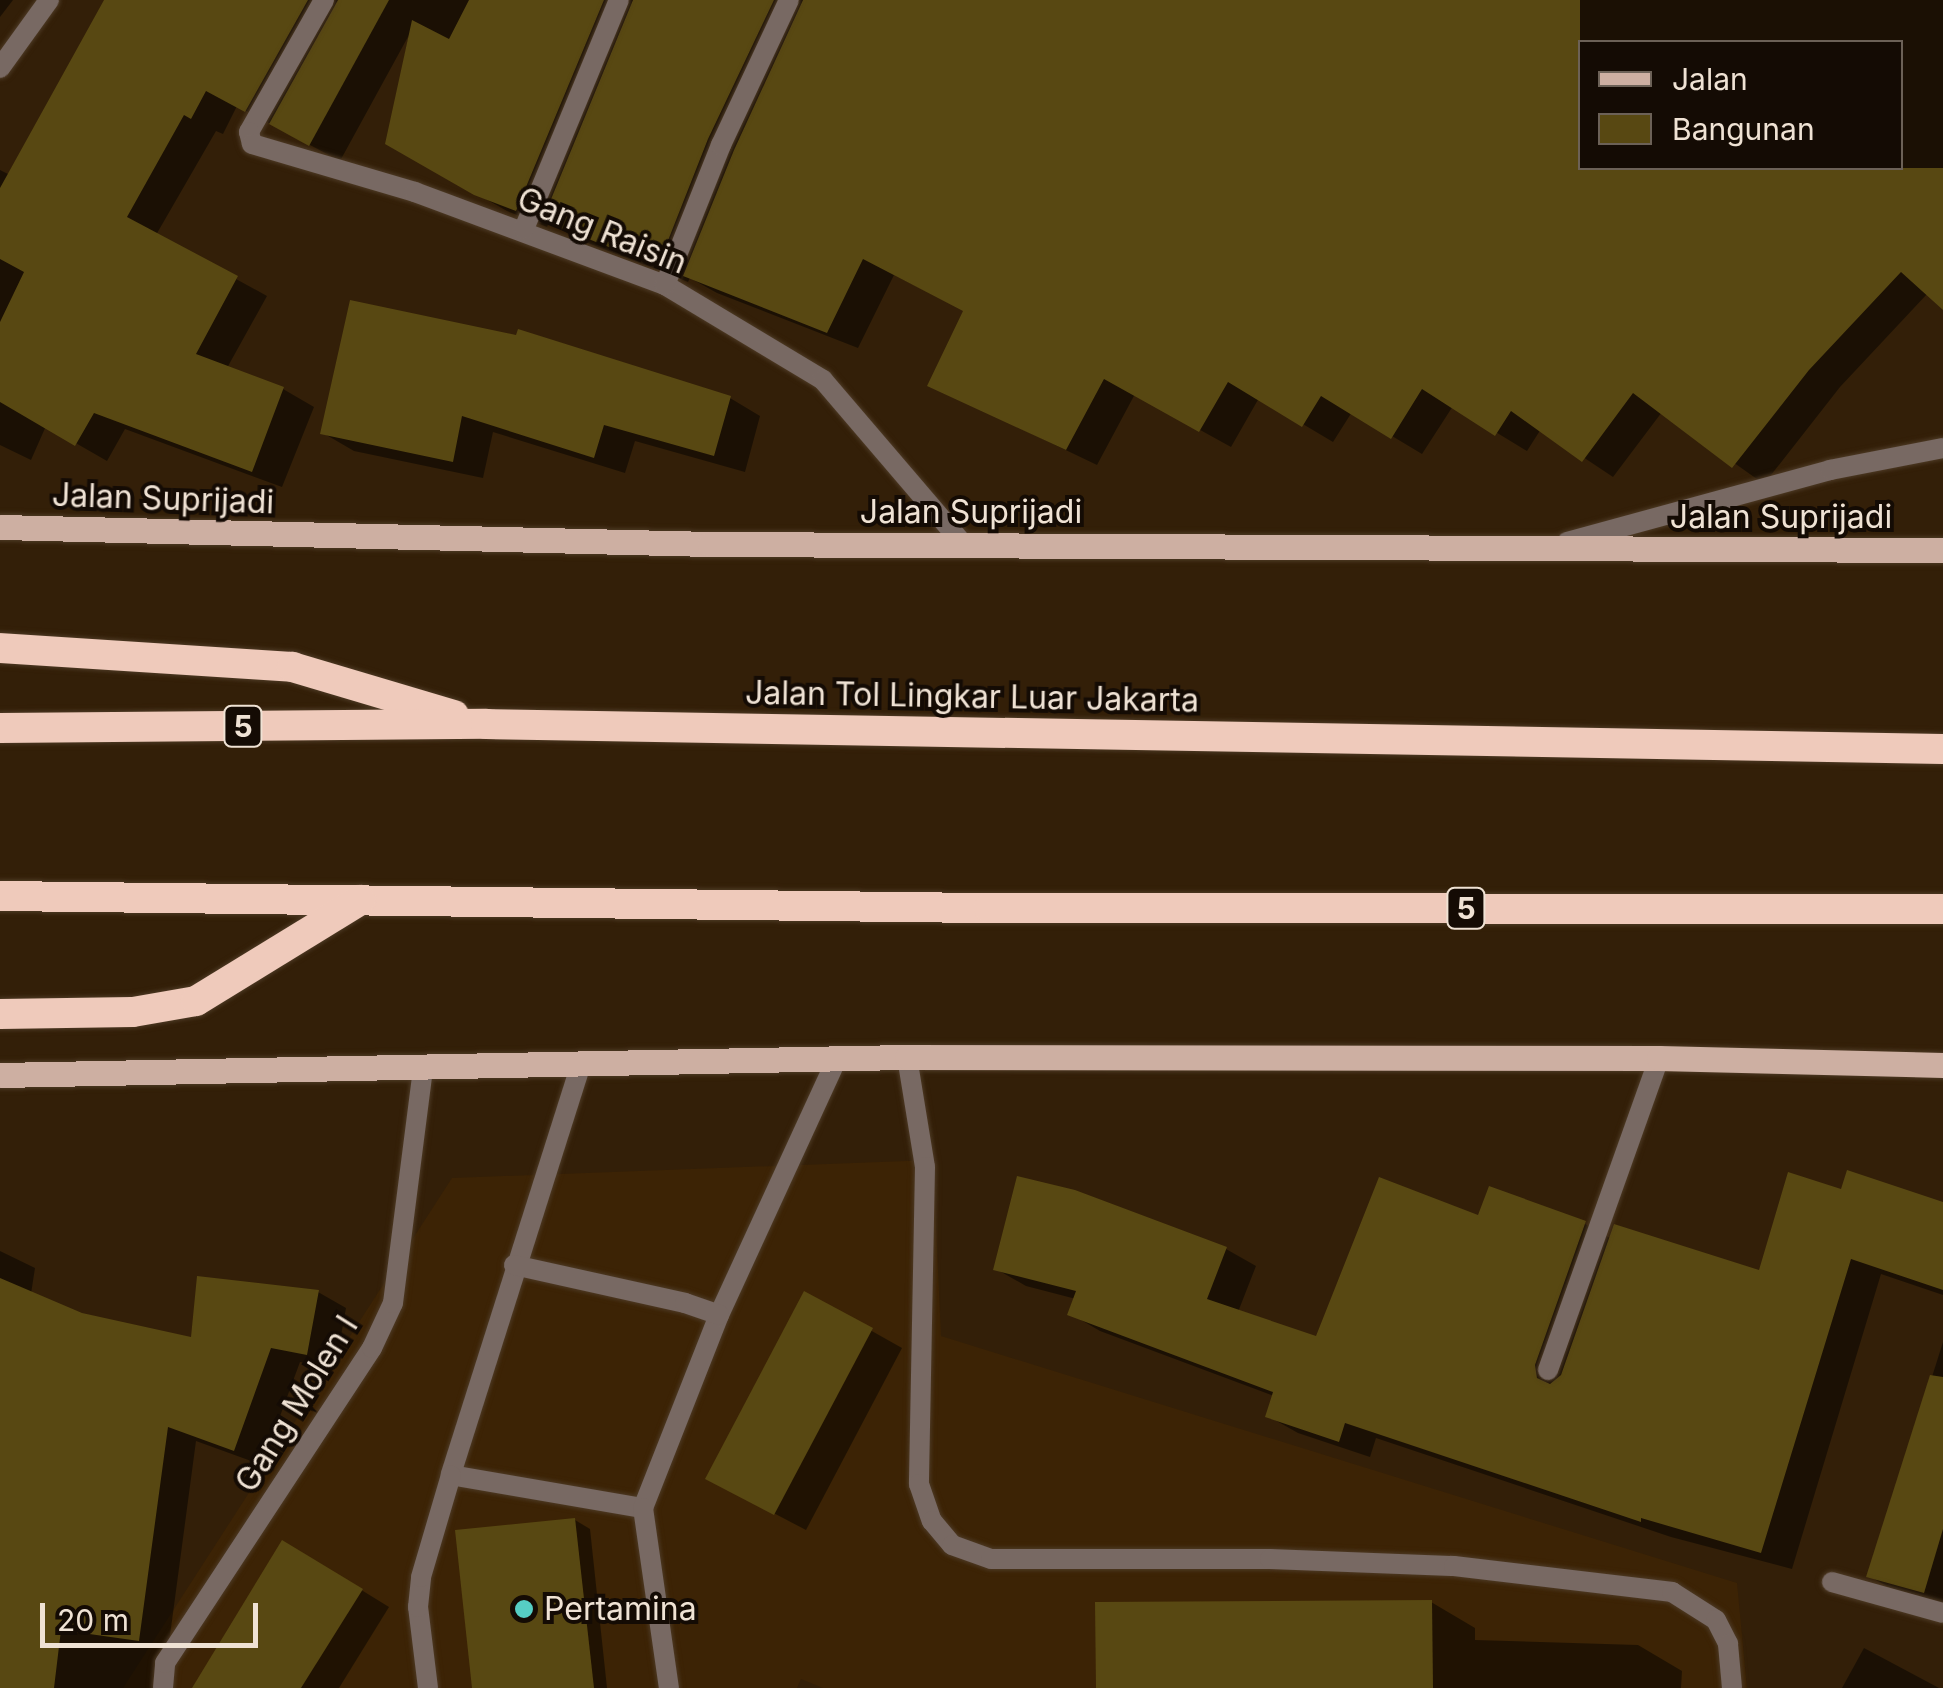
<!DOCTYPE html>
<html>
<head>
<meta charset="utf-8">
<style>
  body { margin:0 }
  #map { position:relative; width:1943px; height:1688px; overflow:hidden; background:#331f08; font-family:Inter,sans-serif }
  div>[style] { position:absolute }
  .built>* { inset:0; background:#3c2305 }
  .shadow>* { inset:0; background:#0007 }
  .building>* { inset:0; background:#584812 }
  .roads { filter:drop-shadow(0 0 2px #4d3a25) drop-shadow(0 0 2px #4d3a25) }
  .service>* { height:20px; margin:-10px; padding:0 10px; transform-origin:10px; border-radius:10px; background:#786963 }
  .minor>* { height:20px; margin:-10px; padding:0 10px; transform-origin:10px; border-radius:10px; background:#786963 }
  .tertiary>* { height:20px; margin:-10px; padding:0 10px; transform-origin:10px; border-radius:10px; background:#786963 }
  .primary>* { height:25px; margin:-12.5px; padding:0 12.5px; transform-origin:12.5px; border-radius:12.5px; background:#cdafa2 }
  .motorway>* { height:30px; margin:-15px; padding:0 15px; transform-origin:15px; border-radius:15px; background:#efcabb }
  .dots>* { width:28px; height:28px; translate:-50% -50%; box-sizing:border-box; border:5px solid #140b04; border-radius:50% }
  span { translate:-50% -50%; white-space:nowrap; text-align:center; line-height:1.15; -webkit-text-stroke:8px #140b04; paint-order:stroke }
  .shield-label span { padding:2px 8px; background:#140b04; border:2px solid; border-radius:8px; -webkit-text-stroke-width:0 }
  .shield-label { font-size:30px; color:#efe2d4; font-weight:700 }
  .street-label { font-size:32px; color:#efe2d4 }
  .poi-label { font-size:32px; color:#efe2d4 }
  .left { translate:0 -50%; text-align:left }
  .legend { position:absolute; left:1578px; top:40px; width:325px; height:130px; box-sizing:border-box; background:#140b04; border:2px solid #6c6157; margin:0; padding:12px 18px; list-style:none; font-size:30px; color:#efe2d4 }
  .legend li { display:flex; align-items:center; gap:20px; height:50px }
  .legend b { width:50px; border:2px solid #6c6157 }
  .scale { position:absolute; left:40px; top:1603px; width:218px; height:45px; box-sizing:border-box; border:5px solid #efe2d4; border-top:0; padding-left:12px; font-size:30px; line-height:35px; white-space:nowrap; color:#efe2d4; -webkit-text-stroke:8px #140b04; paint-order:stroke }
</style>
</head>
<body>
<div id="map">
  <div class="built">
    <i style="clip-path:polygon(933px 1160px,941px 1336px,1737px 1583px,1747px 1688px,823px 1688px,801px 1679px,797px 1688px,123px 1688px,452px 1178px)"></i>
  </div>
  <div class="shadow">
    <i style="clip-path:polygon(0 0,13px 0,0 17px)"></i>
    <i style="clip-path:polygon(evenodd,107px 0,1943px 0,1943px 303px,1928px 293px,1840px 387px,1764px 484px,1662px 412px,1613px 477px,1541px 429px,1527px 451px,1453px 406px,1422px 454px,1352px 412px,1333px 442px,1259px 398px,1231px 447px,1135px 394px,1097px 465px,930px 385px,965px 311px,894px 275px,858px 348px,717px 293px,690px 278px,688px 282px,575px 238px,549px 222px,547px 227px,507px 211px,387px 143px,409px 35px,340px 161px,237px 106px,223px 134px,216px 131px,156px 235px,267px 296px,227px 368px,283px 389px,314px 407px,282px 487px,125px 429px,107px 461px,46px 426px,31px 460px,0 445px,0 170px,10px 175px,107px 0,1580px 42px,1900px 42px,1900px 168px,1580px 168px,1580px 42px)"></i>
    <i style="clip-path:polygon(352px 303px,730px 398px,760px 416px,745px 472px,635px 441px,625px 473px,493px 432px,483px 478px,354px 451px,323px 433px)"></i>
    <i style="clip-path:polygon(1490px 1189px,1585px 1224px,1612px 1239px,1761px 1274px,1843px 1192px,1943px 1205px,1943px 1295px,1881px 1274px,1792px 1569px,1671px 1537px,1376px 1438px,1370px 1457px,1298px 1433px,1268px 1416px,1274px 1396px,1100px 1331px,1071px 1314px,1076px 1299px,1026px 1286px,996px 1269px,1226px 1249px,1256px 1266px,1238px 1312px,1317px 1339px,1480px 1218px)"></i>
    <i style="clip-path:polygon(0 1251px,35px 1268px,31px 1294px,81px 1315px,193px 1340px,318px 1292px,346px 1308px,335px 1369px,300px 1362px,262px 1465px,196px 1441px,163px 1688px,0 1688px)"></i>
    <i style="clip-path:polygon(806px 1294px,902px 1348px,806px 1530px,739px 1495px)"></i>
    <i style="clip-path:polygon(1943px 1342px,1943px 1606px,1899px 1593px,1869px 1576px)"></i>
    <i style="clip-path:polygon(575px 1520px,590px 1529px,607px 1688px,474px 1688px)"></i>
    <i style="clip-path:polygon(311px 1559px,389px 1607px,339px 1688px,195px 1688px)"></i>
    <i style="clip-path:polygon(1431px 1602px,1475px 1628px,1475px 1640px,1638px 1645px,1682px 1671px,1681px 1688px,1099px 1688px)"></i>
    <i style="clip-path:polygon(1864px 1648px,1939px 1688px,1842px 1688px)"></i>
  </div>
  <div class="building">
    <i style="clip-path:polygon(104px 0,308px 0,245px 112px,206px 91px,191px 119px,184px 115px,127px 217px,238px 276px,196px 354px,284px 387px,252px 472px,94px 413px,75px 446px,0 402px,0 322px,24px 272px,0 259px,0 188px)"></i>
    <i style="clip-path:polygon(338px 0,389px 0,309px 146px,269px 124px)"></i>
    <i style="clip-path:polygon(469px 0,604px 0,516px 211px,474px 195px,385px 144px,412px 20px,449px 39px)"></i>
    <i style="clip-path:polygon(633px 0,774px 0,708px 139px,658px 266px,542px 221px)"></i>
    <i style="clip-path:polygon(803px 0,1580px 0,1580px 168px,1943px 168px,1943px 310px,1901px 272px,1809px 370px,1732px 468px,1633px 393px,1582px 462px,1511px 411px,1495px 436px,1422px 389px,1391px 439px,1321px 396px,1302px 427px,1228px 382px,1199px 432px,1104px 379px,1066px 450px,927px 386px,963px 311px,863px 259px,827px 333px,683px 276px,734px 150px)"></i>
    <i style="clip-path:polygon(350px 300px,516px 335px,518px 329px,731px 396px,714px 456px,604px 425px,594px 458px,462px 416px,453px 462px,320px 434px)"></i>
    <i style="clip-path:polygon(1847px 1170px,1943px 1202px,1943px 1290px,1851px 1259px,1761px 1553px,1641px 1518px,1641px 1522px,1345px 1423px,1339px 1442px,1265px 1417px,1273px 1392px,1067px 1315px,1076px 1291px,993px 1270px,1017px 1176px,1075px 1190px,1227px 1247px,1207px 1299px,1316px 1336px,1379px 1177px,1478px 1215px,1489px 1186px,1586px 1221px,1535px 1365px,1537px 1378px,1550px 1384px,1561px 1375px,1614px 1224px,1759px 1270px,1788px 1172px,1841px 1189px)"></i>
    <i style="clip-path:polygon(197px 1276px,319px 1290px,307px 1355px,271px 1348px,234px 1451px,168px 1427px,139px 1641px,61px 1630px,54px 1688px,0 1688px,0 1278px,82px 1313px,191px 1337px)"></i>
    <i style="clip-path:polygon(804px 1291px,873px 1328px,774px 1515px,705px 1479px)"></i>
    <i style="clip-path:polygon(1930px 1375px,1943px 1377px,1943px 1529px,1924px 1593px,1866px 1577px)"></i>
    <i style="clip-path:polygon(575px 1518px,594px 1688px,472px 1688px,455px 1530px)"></i>
    <i style="clip-path:polygon(282px 1540px,363px 1589px,301px 1688px,192px 1688px)"></i>
    <i style="clip-path:polygon(1432px 1600px,1433px 1688px,1096px 1688px,1095px 1602px)"></i>
  </div>
  <div class="roads">
    <div class="service">
      <i style="left:907px;top:1057px;width:111px;rotate:80.7deg"></i>
      <i style="left:925px;top:1167px;width:317px;rotate:91.1deg"></i>
      <i style="left:919px;top:1484px;width:39px;rotate:71deg"></i>
      <i style="left:932px;top:1521px;width:31px;rotate:50deg"></i>
      <i style="left:952px;top:1545px;width:41px;rotate:19.7deg"></i>
      <i style="left:991px;top:1559px;width:279px"></i>
      <i style="left:1270px;top:1559px;width:184px;rotate:2.2deg"></i>
      <i style="left:1454px;top:1566px;width:220px;rotate:6.8deg"></i>
      <i style="left:1672px;top:1592px;width:52px;rotate:32.5deg"></i>
      <i style="left:1716px;top:1620px;width:27px;rotate:63deg"></i>
      <i style="left:1728px;top:1644px;width:44px;rotate:84.8deg"></i>
      <i style="left:581px;top:1064px;width:431px;rotate:107.6deg"></i>
      <i style="left:451px;top:1475px;width:195px;rotate:9.8deg"></i>
      <i style="left:643px;top:1508px;width:207px;rotate:-68.5deg"></i>
      <i style="left:719px;top:1315px;width:283px;rotate:-65.3deg"></i>
      <i style="left:514px;top:1265px;width:175px;rotate:12.5deg"></i>
      <i style="left:685px;top:1303px;width:36px;rotate:19deg"></i>
      <i style="left:643px;top:1508px;width:182px;rotate:81.8deg"></i>
      <i style="left:428px;top:1688px;width:82px;rotate:-97deg"></i>
      <i style="left:418px;top:1607px;width:30px;rotate:-84deg"></i>
      <i style="left:421px;top:1577px;width:106px;rotate:-73.6deg"></i>
    </div>
    <div class="minor">
      <i style="left:324px;top:0;width:152px;rotate:119.6deg"></i>
      <i style="left:249px;top:132px;width:12px;rotate:76deg"></i>
      <i style="left:252px;top:144px;width:170px;rotate:16.4deg"></i>
      <i style="left:415px;top:192px;width:267px;rotate:20.4deg"></i>
      <i style="left:665px;top:285px;width:184px;rotate:31deg"></i>
      <i style="left:823px;top:380px;width:216px;rotate:49.5deg"></i>
      <i style="left:0;top:68px;width:84px;rotate:-54.2deg"></i>
      <i style="left:524px;top:229px;width:248px;rotate:-67.5deg"></i>
      <i style="left:665px;top:285px;width:151px;rotate:-68.2deg"></i>
      <i style="left:721px;top:145px;width:160px;rotate:-64.9deg"></i>
      <i style="left:1548px;top:1370px;width:331px;rotate:-70.4deg"></i>
      <i style="left:1832px;top:1582px;width:115px;rotate:15.6deg"></i>
      <i style="left:163px;top:1688px;width:25px;rotate:-85deg"></i>
      <i style="left:165px;top:1663px;width:377px;rotate:-56.7deg"></i>
      <i style="left:372px;top:1348px;width:50px;rotate:-65deg"></i>
      <i style="left:393px;top:1303px;width:237px;rotate:-82.7deg"></i>
    </div>
    <div class="tertiary">
      <i style="left:1567px;top:542px;width:273px;rotate:-15.3deg"></i>
      <i style="left:1830px;top:470px;width:115px;rotate:-11deg"></i>
    </div>
    <div class="primary">
      <i style="left:0;top:527px;width:710px;rotate:1.37deg"></i>
      <i style="left:710px;top:544px;width:1233px;rotate:0.28deg"></i>
      <i style="left:0;top:1075px;width:907px;rotate:-1.14deg"></i>
      <i style="left:907px;top:1057px;width:752px;rotate:0.08deg"></i>
      <i style="left:1659px;top:1058px;width:284px;rotate:1.4deg"></i>
    </div>
    <div class="motorway">
      <i style="left:0;top:648px;width:293px;rotate:3.7deg"></i>
      <i style="left:292px;top:667px;width:169px;rotate:16.5deg"></i>
      <i style="left:0;top:728px;width:486px;rotate:-0.5deg"></i>
      <i style="left:486px;top:724px;width:1457px;rotate:0.98deg"></i>
      <i style="left:0;top:896px;width:989px;rotate:0.7deg"></i>
      <i style="left:989px;top:908px;width:954px;rotate:0.06deg"></i>
      <i style="left:0;top:1014px;width:133px;rotate:-0.9deg"></i>
      <i style="left:133px;top:1012px;width:64px;rotate:-9.9deg"></i>
      <i style="left:196px;top:1001px;width:193px;rotate:-31.5deg"></i>
    </div>
  </div>
  <div class="dots">
    <i style="left:524px;top:1609px;background:#56cec4"></i>
  </div>
  <div class="shield-label">
    <span style="left:243px;top:726px">5</span>
    <span style="left:1466px;top:908px">5</span>
  </div>
  <div class="street-label">
    <span style="left:602px;top:231px;rotate:22deg">Gang Raisin</span>
    <span style="left:163px;top:499px;rotate:2deg">Jalan Suprijadi</span>
    <span style="left:971px;top:512px">Jalan Suprijadi</span>
    <span style="left:1781px;top:517px">Jalan Suprijadi</span>
    <span style="left:972px;top:697px;rotate:1deg">Jalan Tol Lingkar Luar Jakarta</span>
    <span style="left:297px;top:1404px;rotate:-58deg">Gang Molen I</span>
  </div>
  <div class="poi-label">
    <span class="left" style="left:544px;top:1609px">Pertamina</span>
  </div>
  <ul class="legend">
  <li><b style="height:12px;background:#cdafa2"></b>Jalan</li>
  <li><b style="height:28px;background:#584812"></b>Bangunan</li>
  </ul>
  <div class="scale">20 m</div>
</div>
</body>
</html>
